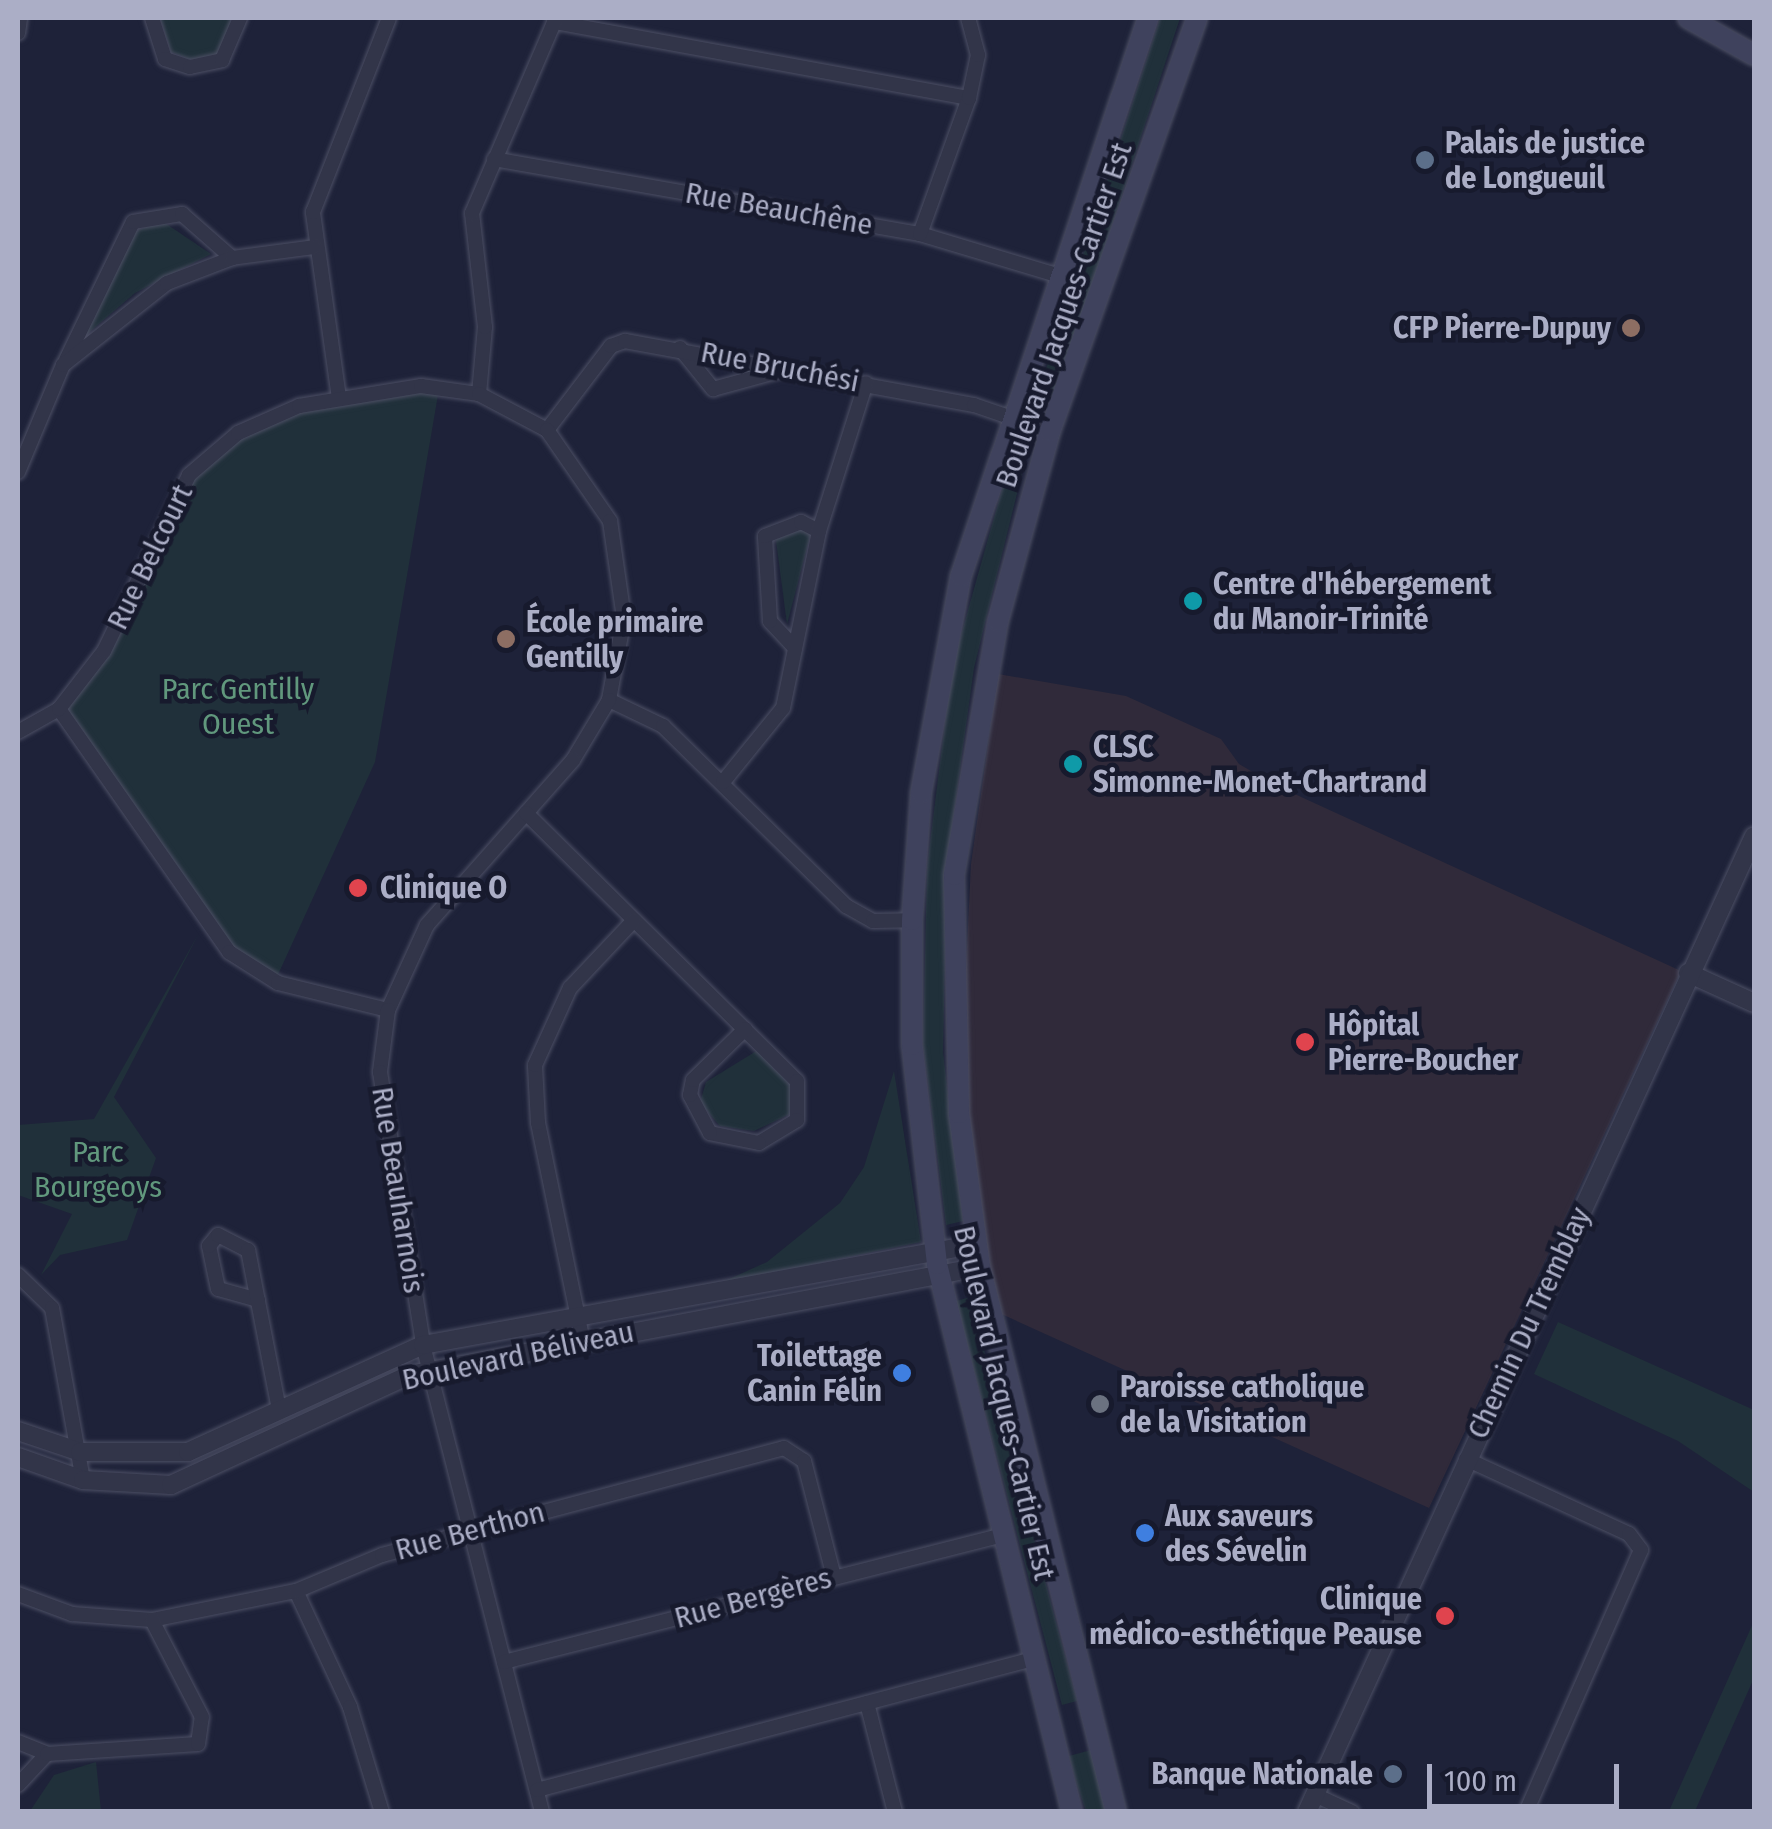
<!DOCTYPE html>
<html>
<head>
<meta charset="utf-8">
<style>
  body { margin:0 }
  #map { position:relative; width:1772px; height:1829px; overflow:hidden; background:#1e2239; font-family:"Fira Sans Condensed",sans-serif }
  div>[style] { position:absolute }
  .medical>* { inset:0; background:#302a3a }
  .green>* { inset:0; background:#20303a }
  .roads { filter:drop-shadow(0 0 2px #4c4f64) drop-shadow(0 0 2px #4c4f64) }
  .minor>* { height:14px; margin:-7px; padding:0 7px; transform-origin:7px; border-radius:7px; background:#323549 }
  .tertiary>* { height:18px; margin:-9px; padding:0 9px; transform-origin:9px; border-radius:9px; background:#323549 }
  .secondary>* { height:20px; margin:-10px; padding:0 10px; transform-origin:10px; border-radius:10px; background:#3f425d }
  .dots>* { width:28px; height:28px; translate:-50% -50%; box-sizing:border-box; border:5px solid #171a2d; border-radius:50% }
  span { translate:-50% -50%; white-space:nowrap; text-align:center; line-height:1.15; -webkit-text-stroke:9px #171a2d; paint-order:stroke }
  .poi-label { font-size:30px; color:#abaec6; font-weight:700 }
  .left { translate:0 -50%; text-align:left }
  .right { translate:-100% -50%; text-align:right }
  .street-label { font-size:30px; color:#abaec6 }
  .park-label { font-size:30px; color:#61987d }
  .frame { position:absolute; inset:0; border:20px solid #abaec6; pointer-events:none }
  .scale { position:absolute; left:1427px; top:1764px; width:192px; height:45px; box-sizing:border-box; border:5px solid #abaec6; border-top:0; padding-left:12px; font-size:30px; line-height:35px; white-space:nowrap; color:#abaec6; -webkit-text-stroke:8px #171a2d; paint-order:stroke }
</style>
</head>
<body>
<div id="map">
  <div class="medical">
    <i style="clip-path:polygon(998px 674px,1126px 696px,1221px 739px,1239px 764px,1275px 785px,1681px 971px,1429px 1508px,988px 1308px,959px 1113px,971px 864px)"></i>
  </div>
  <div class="green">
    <i style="clip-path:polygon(160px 18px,230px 18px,232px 28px,221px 53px,200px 63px,171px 52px)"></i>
    <i style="clip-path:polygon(1160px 18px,1180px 18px,1055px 399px,1038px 393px)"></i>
    <i style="clip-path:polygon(162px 221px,211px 254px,135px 293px,79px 341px,133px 232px)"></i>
    <i style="clip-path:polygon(439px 389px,375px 762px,276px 979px,231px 950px,63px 710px,105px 655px,190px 477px,223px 447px,285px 415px)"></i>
    <i style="clip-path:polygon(1013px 450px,1027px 453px,974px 668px,947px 864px,943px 1052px,963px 1221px,946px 1225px,923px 1044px,927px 867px,952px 667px)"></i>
    <i style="clip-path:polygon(794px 526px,811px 533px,787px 624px,775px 533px)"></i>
    <i style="clip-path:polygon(199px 933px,114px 1097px,156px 1158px,127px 1240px,60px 1255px,41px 1275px,72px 1214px,18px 1195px,18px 1125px,94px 1119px)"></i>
    <i style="clip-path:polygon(758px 1050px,792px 1082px,790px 1114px,754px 1131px,720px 1126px,700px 1103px,706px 1082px)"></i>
    <i style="clip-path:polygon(894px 1071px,921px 1242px,718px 1284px,767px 1262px,840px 1203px,864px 1167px)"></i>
    <i style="clip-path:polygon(970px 1297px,1077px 1701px,1062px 1705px,956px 1301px)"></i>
    <i style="clip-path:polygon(1558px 1322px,1754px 1410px,1754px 1492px,1678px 1441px,1534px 1374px)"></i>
    <i style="clip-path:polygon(1754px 1621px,1754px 1678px,1695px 1811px,1669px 1811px)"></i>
    <i style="clip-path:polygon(1091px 1750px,1107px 1811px,1086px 1811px,1077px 1785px,1069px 1756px)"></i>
    <i style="clip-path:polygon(96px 1762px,101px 1811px,30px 1811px,54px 1775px)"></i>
  </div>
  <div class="roads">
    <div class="minor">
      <i style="left:152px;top:18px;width:43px;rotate:72.4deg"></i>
      <i style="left:165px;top:59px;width:26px;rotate:18deg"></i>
      <i style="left:190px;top:67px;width:33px;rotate:-12deg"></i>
      <i style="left:222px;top:60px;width:46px;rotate:-66.8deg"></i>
      <i style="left:554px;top:22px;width:422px;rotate:10.4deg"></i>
      <i style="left:18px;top:33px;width:15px;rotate:-82deg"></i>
      <i style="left:494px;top:159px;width:433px;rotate:10deg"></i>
      <i style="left:920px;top:234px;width:146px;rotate:16.7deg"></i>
      <i style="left:920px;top:234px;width:145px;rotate:-70.2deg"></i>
      <i style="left:969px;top:98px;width:44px;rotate:-78.2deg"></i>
      <i style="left:978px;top:55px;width:38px;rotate:-105deg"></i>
      <i style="left:680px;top:348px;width:53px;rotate:51.2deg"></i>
      <i style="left:713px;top:389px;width:72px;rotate:-15.4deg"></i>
      <i style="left:66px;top:360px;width:153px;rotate:-64.1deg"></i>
      <i style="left:133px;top:222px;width:50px;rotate:-9.3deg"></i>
      <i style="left:182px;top:214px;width:67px;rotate:41.3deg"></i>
      <i style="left:479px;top:394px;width:67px;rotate:-84.9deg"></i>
      <i style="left:485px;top:327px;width:115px;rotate:-96.5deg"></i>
      <i style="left:472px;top:213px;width:212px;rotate:-66.7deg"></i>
      <i style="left:339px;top:398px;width:188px;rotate:-98deg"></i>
      <i style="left:313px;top:212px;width:208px;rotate:-68.6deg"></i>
      <i style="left:547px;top:430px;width:106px;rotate:-52.7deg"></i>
      <i style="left:611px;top:346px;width:15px;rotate:-20deg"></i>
      <i style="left:625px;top:341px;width:355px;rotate:10.4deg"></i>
      <i style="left:974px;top:405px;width:80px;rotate:18.9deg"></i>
      <i style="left:18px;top:472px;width:116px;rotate:-67.2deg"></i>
      <i style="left:63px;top:365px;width:132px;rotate:-38.3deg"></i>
      <i style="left:167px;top:283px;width:70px;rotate:-21deg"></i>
      <i style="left:232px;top:258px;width:83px;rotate:-7.6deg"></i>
      <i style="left:795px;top:648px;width:37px;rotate:-133deg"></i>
      <i style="left:770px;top:621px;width:85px;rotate:-93.4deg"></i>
      <i style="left:765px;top:536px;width:39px;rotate:-21deg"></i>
      <i style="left:801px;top:522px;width:20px;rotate:27deg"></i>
      <i style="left:609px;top:700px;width:60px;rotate:25.7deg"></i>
      <i style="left:663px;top:726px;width:257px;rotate:44.5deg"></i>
      <i style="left:846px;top:906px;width:31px;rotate:29deg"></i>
      <i style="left:873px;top:921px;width:39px;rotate:-1deg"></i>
      <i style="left:59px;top:709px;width:297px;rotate:55deg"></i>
      <i style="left:229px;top:952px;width:58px;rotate:32.3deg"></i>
      <i style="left:278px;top:983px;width:113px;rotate:13.8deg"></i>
      <i style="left:18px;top:732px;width:47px;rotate:-29.3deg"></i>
      <i style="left:59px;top:709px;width:73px;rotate:-52.2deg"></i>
      <i style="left:104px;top:651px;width:195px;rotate:-64.2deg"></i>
      <i style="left:189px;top:475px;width:65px;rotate:-40.6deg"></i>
      <i style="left:238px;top:433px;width:67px;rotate:-23.9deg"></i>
      <i style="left:299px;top:406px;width:124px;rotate:-9.3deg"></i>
      <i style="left:421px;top:386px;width:59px;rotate:7.9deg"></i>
      <i style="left:479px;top:394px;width:77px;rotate:27.9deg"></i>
      <i style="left:547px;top:430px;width:111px;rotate:55.3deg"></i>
      <i style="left:610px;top:521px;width:98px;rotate:81.8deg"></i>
      <i style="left:624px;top:618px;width:83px;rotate:100.4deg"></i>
      <i style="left:609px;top:700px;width:70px;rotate:121deg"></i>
      <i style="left:573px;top:760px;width:220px;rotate:131.5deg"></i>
      <i style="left:427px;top:925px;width:94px;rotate:114.6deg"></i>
      <i style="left:388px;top:1010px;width:63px;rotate:97.4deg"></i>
      <i style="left:380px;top:1072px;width:276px;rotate:81deg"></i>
      <i style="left:423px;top:1345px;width:482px;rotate:75.7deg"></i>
      <i style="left:723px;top:782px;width:95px;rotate:-51deg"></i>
      <i style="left:783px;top:708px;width:181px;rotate:-78.5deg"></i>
      <i style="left:819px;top:531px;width:155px;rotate:-72.4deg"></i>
      <i style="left:526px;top:813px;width:381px;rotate:44.7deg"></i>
      <i style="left:797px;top:1081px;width:39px;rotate:90deg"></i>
      <i style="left:797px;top:1120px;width:44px;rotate:148.8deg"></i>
      <i style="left:759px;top:1143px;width:50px;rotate:-168.5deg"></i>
      <i style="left:710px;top:1133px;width:43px;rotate:-117.8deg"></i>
      <i style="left:690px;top:1095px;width:15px;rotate:-79deg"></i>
      <i style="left:693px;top:1080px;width:73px;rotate:-44.4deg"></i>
      <i style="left:18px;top:1275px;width:47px;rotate:44.1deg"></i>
      <i style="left:52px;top:1308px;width:175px;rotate:79.8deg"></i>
      <i style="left:258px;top:1300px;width:41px;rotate:-164.6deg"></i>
      <i style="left:218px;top:1289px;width:44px;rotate:-101.8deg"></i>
      <i style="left:209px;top:1246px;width:14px;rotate:-51deg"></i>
      <i style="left:218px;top:1235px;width:34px;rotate:27deg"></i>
      <i style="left:248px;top:1250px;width:163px;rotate:79deg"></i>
      <i style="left:583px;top:1342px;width:224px;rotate:-101.6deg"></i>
      <i style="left:538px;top:1123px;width:58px;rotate:-93deg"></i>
      <i style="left:535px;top:1065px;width:85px;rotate:-65.6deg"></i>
      <i style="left:570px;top:988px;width:93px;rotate:-46.7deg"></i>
      <i style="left:1466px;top:1459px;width:179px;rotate:24.7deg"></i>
      <i style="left:1629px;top:1534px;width:20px;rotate:53deg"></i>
      <i style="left:1641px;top:1550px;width:286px;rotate:113.7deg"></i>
      <i style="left:296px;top:1591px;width:128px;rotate:65deg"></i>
      <i style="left:350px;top:1707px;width:110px;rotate:73.1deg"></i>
      <i style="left:18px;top:1594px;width:58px;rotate:20.3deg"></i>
      <i style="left:72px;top:1614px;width:80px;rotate:4.3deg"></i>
      <i style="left:152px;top:1620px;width:147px;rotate:-11.4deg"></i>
      <i style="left:296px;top:1591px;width:93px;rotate:-22.7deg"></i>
      <i style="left:382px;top:1555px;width:416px;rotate:-14.9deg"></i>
      <i style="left:784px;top:1448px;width:24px;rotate:33deg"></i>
      <i style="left:804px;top:1461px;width:120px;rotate:75.5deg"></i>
      <i style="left:504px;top:1662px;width:515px;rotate:-14.28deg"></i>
      <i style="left:867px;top:1703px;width:113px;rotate:75.6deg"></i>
      <i style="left:18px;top:1742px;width:31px;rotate:22deg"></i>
      <i style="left:18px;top:1785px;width:42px;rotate:-46.9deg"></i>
      <i style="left:47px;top:1754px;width:151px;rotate:-3.8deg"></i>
      <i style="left:198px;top:1744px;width:27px;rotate:-82deg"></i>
      <i style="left:202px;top:1717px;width:109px;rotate:-117.3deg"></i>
      <i style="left:537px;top:1790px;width:513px;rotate:-14.79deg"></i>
      <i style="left:1315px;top:1795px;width:41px;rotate:24.7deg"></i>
    </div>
    <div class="tertiary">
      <i style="left:1688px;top:973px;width:72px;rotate:24.4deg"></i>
      <i style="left:18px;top:1431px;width:65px;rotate:18.7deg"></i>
      <i style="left:80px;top:1452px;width:108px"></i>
      <i style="left:188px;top:1452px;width:258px;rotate:-24.5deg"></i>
      <i style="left:423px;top:1345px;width:563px;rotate:-10.33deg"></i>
      <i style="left:18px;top:1457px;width:69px;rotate:19.5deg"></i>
      <i style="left:83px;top:1480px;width:88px;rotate:3.3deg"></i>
      <i style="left:171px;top:1485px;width:262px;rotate:-24.8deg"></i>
      <i style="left:409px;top:1375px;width:581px;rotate:-10.71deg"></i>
      <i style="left:1307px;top:1812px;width:1073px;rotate:-65.39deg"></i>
    </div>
    <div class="secondary">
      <i style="left:1688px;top:18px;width:76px;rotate:29.3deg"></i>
      <i style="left:1072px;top:1812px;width:564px;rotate:-103.84deg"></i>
      <i style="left:937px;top:1264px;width:220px;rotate:-96.5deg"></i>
      <i style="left:912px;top:1045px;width:125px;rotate:-90deg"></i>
      <i style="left:912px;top:920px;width:127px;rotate:-85.9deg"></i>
      <i style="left:921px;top:793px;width:221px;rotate:-79.6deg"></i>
      <i style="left:961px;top:576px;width:589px;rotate:-71.47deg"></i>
      <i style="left:1116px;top:1812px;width:562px;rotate:-104.01deg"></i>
      <i style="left:980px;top:1267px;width:155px;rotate:-97.8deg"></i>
      <i style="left:959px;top:1113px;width:238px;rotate:-91.2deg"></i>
      <i style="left:954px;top:875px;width:258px;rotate:-80.2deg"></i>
      <i style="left:998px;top:621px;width:197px;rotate:-74.7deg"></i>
      <i style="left:1050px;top:431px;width:438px;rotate:-70.4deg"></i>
    </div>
  </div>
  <div class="dots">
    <i style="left:1425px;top:160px;background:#5c6f8a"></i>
    <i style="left:1631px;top:328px;background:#8d6e63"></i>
    <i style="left:1193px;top:601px;background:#0f9aa8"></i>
    <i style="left:506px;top:639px;background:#8d6e63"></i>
    <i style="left:1073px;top:764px;background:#0f9aa8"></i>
    <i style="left:358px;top:888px;background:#e0444e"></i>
    <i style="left:1305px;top:1042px;background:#e0444e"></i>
    <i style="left:902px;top:1373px;background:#3f7fe0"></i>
    <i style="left:1100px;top:1404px;background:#6b7280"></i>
    <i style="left:1145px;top:1533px;background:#3f7fe0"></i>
    <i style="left:1445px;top:1616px;background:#e0444e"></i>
    <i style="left:1393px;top:1774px;background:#5c6f8a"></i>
  </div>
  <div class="poi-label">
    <span class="left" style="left:1445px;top:160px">Palais de justice<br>de Longueuil</span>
    <span class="right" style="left:1611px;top:328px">CFP Pierre-Dupuy</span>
    <span class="left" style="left:1213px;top:601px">Centre d'hébergement<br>du Manoir-Trinité</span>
    <span class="left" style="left:526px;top:639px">École primaire<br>Gentilly</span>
    <span class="left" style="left:1093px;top:764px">CLSC<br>Simonne-Monet-Chartrand</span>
    <span class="left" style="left:380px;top:888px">Clinique O</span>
    <span class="left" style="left:1328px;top:1042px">Hôpital<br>Pierre-Boucher</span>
    <span class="right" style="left:882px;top:1373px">Toilettage<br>Canin Félin</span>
    <span class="left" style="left:1120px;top:1404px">Paroisse catholique<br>de la Visitation</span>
    <span class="left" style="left:1165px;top:1533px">Aux saveurs<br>des Sévelin</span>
    <span class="right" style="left:1422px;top:1616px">Clinique<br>médico-esthétique Peause</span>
    <span class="right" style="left:1373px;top:1774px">Banque Nationale</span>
  </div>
  <div class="street-label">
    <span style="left:779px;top:209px;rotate:10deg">Rue Beauchêne</span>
    <span style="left:1064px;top:315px;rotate:-71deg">Boulevard Jacques-Cartier Est</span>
    <span style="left:780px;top:367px;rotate:11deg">Rue Bruchési</span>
    <span style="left:150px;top:557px;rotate:-64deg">Rue Belcourt</span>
    <span style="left:398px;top:1190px;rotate:81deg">Rue Beauharnois</span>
    <span style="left:1529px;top:1323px;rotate:-65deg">Chemin Du Tremblay</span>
    <span style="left:518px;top:1356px;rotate:-12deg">Boulevard Béliveau</span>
    <span style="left:1004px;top:1403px;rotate:77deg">Boulevard Jacques-Cartier Est</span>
    <span style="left:470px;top:1531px;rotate:-15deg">Rue Berthon</span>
    <span style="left:753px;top:1598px;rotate:-15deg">Rue Bergères</span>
  </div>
  <div class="park-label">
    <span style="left:238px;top:706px">Parc Gentilly<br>Ouest</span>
    <span style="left:98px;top:1169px">Parc<br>Bourgeoys</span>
  </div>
  <div class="frame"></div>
  <div class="scale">100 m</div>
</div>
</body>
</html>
